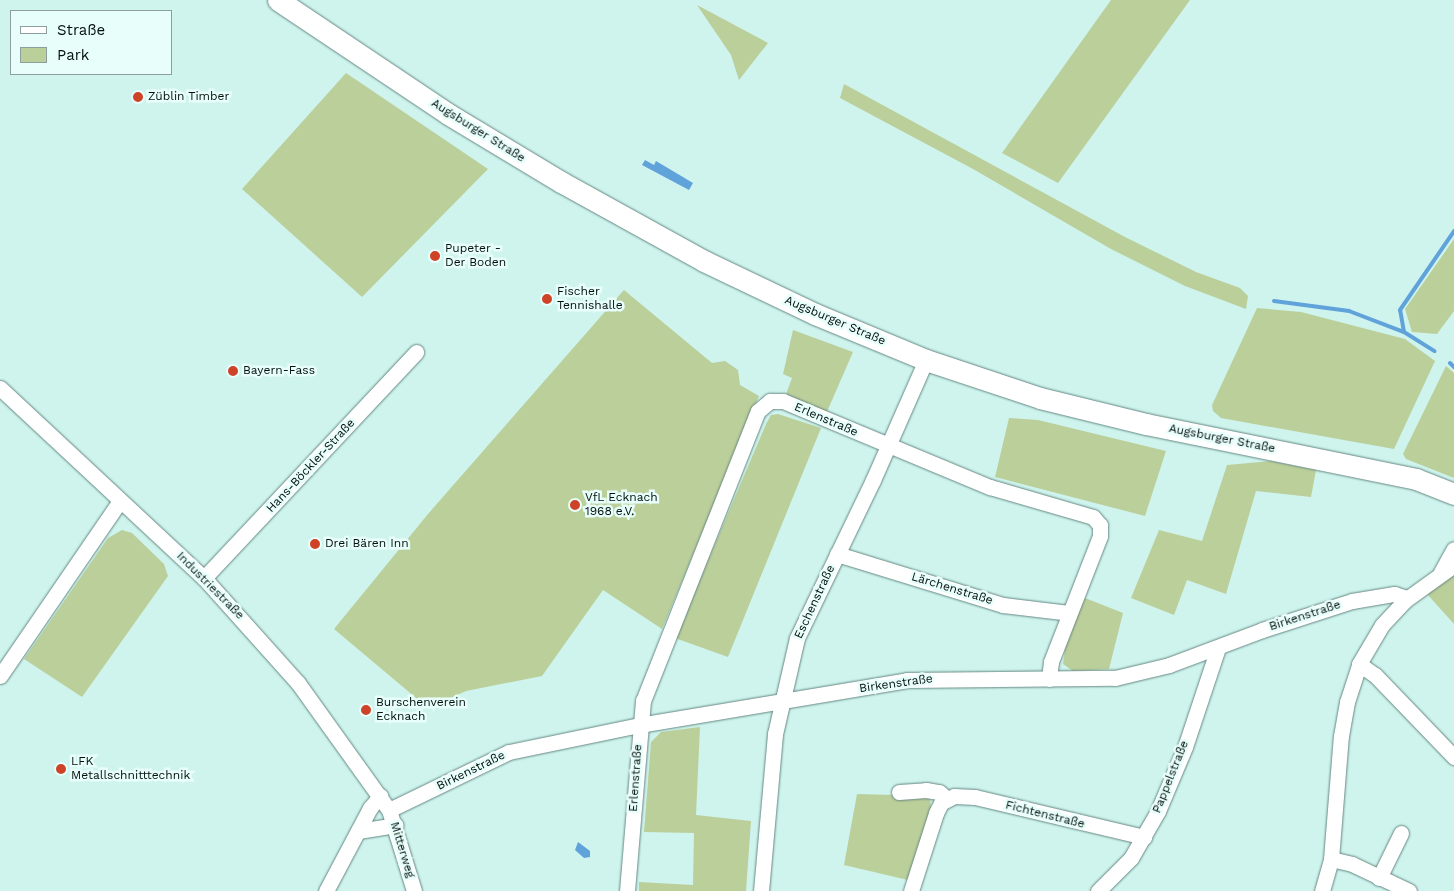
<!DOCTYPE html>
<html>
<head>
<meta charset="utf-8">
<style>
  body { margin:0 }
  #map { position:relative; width:1454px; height:891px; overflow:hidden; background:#cff4ee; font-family:"Work Sans",sans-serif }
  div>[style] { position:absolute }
  .green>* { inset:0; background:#bbcf9a }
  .water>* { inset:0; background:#60a2da }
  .stream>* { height:4px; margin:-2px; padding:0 2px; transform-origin:2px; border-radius:2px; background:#60a2da }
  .roads { filter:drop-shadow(0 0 1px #658782) drop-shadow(0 0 1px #658782) }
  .street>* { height:15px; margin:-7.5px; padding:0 7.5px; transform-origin:7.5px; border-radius:7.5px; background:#fff }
  .secondary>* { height:21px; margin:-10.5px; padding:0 10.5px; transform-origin:10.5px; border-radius:10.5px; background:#fff }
  .dots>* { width:14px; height:14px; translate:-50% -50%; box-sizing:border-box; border:2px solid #e8fefa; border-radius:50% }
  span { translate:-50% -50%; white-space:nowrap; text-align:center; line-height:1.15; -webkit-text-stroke:5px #e8fefa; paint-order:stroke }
  .poi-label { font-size:12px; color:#04100e }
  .left { translate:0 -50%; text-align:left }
  .street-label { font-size:12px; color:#04100e }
  .legend { position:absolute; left:10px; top:10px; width:162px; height:65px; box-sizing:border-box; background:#e8fefa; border:1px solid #8d9f9c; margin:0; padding:6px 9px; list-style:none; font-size:15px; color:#04100e }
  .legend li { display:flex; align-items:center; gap:10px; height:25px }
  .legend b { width:25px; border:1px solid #8d9f9c }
</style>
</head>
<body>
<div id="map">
  <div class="green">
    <i style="clip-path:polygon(1111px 0,1190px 0,1058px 183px,1002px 153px)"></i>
    <i style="clip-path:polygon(697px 5px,768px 43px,739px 80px,731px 55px)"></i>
    <i style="clip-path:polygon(346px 73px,488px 169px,362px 297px,242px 189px)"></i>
    <i style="clip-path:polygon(844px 84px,1125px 237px,1196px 272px,1240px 288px,1248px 296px,1246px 309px,1185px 286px,1111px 249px,973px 169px,840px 98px)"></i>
    <i style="clip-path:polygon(1454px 239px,1454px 311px,1437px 334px,1412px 332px,1405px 309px)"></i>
    <i style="clip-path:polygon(624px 290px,712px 363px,725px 361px,738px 370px,740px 385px,759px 396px,662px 629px,603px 590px,542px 676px,466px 691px,428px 708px,334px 629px,428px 514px)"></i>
    <i style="clip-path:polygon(1257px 308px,1301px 312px,1405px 339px,1435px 361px,1394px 449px,1221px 418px,1213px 411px,1212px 405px)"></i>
    <i style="clip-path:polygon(793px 330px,853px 352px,826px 414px,785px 397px,792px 378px,783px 374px)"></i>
    <i style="clip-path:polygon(1446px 366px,1454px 373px,1454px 478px,1406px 459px,1403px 454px)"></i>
    <i style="clip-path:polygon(778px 414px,821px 428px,728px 657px,675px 638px,766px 424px,771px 415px)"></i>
    <i style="clip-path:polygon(1009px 418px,1038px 420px,1166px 451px,1145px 516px,995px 477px)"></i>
    <i style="clip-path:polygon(1271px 461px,1316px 470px,1311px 497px,1256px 491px,1226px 594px,1187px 580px,1174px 615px,1131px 598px,1159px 530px,1202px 541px,1227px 465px)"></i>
    <i style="clip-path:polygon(122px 530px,132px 533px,164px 564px,168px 576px,82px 697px,24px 659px,108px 538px)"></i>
    <i style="clip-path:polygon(1454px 573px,1454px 624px,1427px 594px)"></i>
    <i style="clip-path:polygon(1085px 598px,1123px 613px,1109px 669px,1073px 671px,1063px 664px,1066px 642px)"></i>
    <i style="clip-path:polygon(700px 727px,696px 815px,751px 821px,746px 891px,639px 891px,639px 882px,693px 885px,694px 833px,644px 832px,651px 742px,661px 732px)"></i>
    <i style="clip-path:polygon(857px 794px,930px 796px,931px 810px,908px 880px,844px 865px)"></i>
  </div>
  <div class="water">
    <i style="clip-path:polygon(645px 160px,654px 165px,656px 161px,693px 183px,689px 190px,642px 165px)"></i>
    <i style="clip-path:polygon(578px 842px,590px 851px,590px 857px,584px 858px,575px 850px)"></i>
  </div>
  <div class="stream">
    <i style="left:1274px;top:301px;width:76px;rotate:7.6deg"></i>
    <i style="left:1349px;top:311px;width:59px;rotate:20.9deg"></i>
    <i style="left:1404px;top:332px;width:36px;rotate:32deg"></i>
    <i style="left:1404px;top:332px;width:22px;rotate:-100deg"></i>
    <i style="left:1400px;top:310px;width:96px;rotate:-55.6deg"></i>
    <i style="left:1450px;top:363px;width:6px;rotate:45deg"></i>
  </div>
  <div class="roads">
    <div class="street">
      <i style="left:0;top:388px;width:279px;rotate:43deg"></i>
      <i style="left:204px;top:578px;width:141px;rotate:48.2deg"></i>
      <i style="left:298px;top:683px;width:156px;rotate:54.4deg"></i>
      <i style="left:389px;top:810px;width:85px;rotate:72.8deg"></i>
      <i style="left:837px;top:554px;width:174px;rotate:17.1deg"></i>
      <i style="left:1003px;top:605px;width:66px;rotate:6.9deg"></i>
      <i style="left:1441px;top:572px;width:26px;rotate:-61deg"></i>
      <i style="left:204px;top:578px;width:310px;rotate:-46.8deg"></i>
      <i style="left:1359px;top:664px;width:19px;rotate:35deg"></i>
      <i style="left:1375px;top:675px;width:114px;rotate:46.1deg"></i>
      <i style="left:0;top:676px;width:211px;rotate:-55.6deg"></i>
      <i style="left:899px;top:792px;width:27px;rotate:-4deg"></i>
      <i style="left:926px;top:790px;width:13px;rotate:9deg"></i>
      <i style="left:939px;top:792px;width:11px;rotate:41deg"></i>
      <i style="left:389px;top:810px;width:133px;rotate:-25.8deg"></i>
      <i style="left:509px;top:752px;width:133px;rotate:-11.7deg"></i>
      <i style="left:639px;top:725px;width:272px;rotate:-9.5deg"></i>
      <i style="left:907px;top:680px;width:208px;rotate:-0.6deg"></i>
      <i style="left:1115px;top:678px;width:56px;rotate:-13.5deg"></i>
      <i style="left:1169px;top:665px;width:99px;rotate:-20.6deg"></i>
      <i style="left:1262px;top:630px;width:95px;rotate:-17.9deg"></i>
      <i style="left:1352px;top:601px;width:43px;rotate:-9.5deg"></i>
      <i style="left:1394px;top:594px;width:14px;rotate:17deg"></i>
      <i style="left:358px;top:831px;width:38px;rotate:-9deg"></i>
      <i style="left:1331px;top:859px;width:22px;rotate:13deg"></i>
      <i style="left:1352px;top:864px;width:63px;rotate:25.3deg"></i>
      <i style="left:1379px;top:878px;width:50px;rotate:-63.9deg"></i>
      <i style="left:326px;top:891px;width:94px;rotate:-62.1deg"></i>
      <i style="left:370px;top:808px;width:16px;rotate:-50deg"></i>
      <i style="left:627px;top:891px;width:191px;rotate:-85.2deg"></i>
      <i style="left:643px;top:701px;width:312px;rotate:-68.4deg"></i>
      <i style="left:758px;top:411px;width:16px;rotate:-40deg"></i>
      <i style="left:770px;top:401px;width:13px"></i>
      <i style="left:783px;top:401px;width:224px;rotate:22.6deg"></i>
      <i style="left:990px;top:487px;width:107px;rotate:16.2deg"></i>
      <i style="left:1093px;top:517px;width:11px;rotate:49deg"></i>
      <i style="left:1100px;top:525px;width:11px;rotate:90deg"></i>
      <i style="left:1100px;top:536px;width:135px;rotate:111.3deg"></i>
      <i style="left:1051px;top:662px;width:17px;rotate:97deg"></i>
      <i style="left:761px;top:891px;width:158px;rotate:-84.9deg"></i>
      <i style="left:775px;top:734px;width:98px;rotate:-77.1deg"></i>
      <i style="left:797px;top:638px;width:175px;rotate:-64.3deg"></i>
      <i style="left:873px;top:480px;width:131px;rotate:-66.2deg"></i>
      <i style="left:911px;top:891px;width:82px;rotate:-72.2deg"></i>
      <i style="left:936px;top:813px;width:11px;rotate:-63deg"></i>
      <i style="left:941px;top:803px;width:15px;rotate:-28deg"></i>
      <i style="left:954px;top:796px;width:21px;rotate:3deg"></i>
      <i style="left:975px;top:797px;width:174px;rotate:13.3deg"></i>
      <i style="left:1098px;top:891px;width:47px;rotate:-45deg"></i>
      <i style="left:1131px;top:858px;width:54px;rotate:-60.1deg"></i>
      <i style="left:1158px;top:811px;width:69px;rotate:-67.1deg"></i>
      <i style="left:1185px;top:747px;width:104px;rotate:-71.6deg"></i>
      <i style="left:1322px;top:891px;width:33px;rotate:-74deg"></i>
      <i style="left:1331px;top:859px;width:123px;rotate:-85.4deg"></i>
      <i style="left:1341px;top:736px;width:35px;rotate:-80deg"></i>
      <i style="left:1347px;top:702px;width:40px;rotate:-72deg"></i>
      <i style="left:1359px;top:664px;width:45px;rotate:-59.5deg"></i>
      <i style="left:1382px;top:625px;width:33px;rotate:-47deg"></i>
      <i style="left:1404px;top:601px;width:62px;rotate:-35.8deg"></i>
    </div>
    <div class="secondary">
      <i style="left:278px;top:0;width:205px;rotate:33.8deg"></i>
      <i style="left:448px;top:114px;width:132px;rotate:31deg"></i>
      <i style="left:561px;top:182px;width:163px;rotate:28.9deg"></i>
      <i style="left:704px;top:261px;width:123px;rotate:25.5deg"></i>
      <i style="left:815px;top:314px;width:120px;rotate:22.5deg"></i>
      <i style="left:926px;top:360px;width:120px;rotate:18.4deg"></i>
      <i style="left:1040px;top:398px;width:109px;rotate:13.8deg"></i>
      <i style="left:1146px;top:424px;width:276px;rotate:11.5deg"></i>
      <i style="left:1416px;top:479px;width:41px;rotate:21.5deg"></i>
    </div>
  </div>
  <div class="dots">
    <i style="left:138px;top:97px;background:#ce4327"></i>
    <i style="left:435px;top:256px;background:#ce4327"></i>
    <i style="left:547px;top:299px;background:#ce4327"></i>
    <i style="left:233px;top:371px;background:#ce4327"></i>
    <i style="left:575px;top:505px;background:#ce4327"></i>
    <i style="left:315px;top:544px;background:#ce4327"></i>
    <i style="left:366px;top:710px;background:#ce4327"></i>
    <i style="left:61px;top:769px;background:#ce4327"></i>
  </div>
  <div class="poi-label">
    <span class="left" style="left:148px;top:97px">Züblin Timber</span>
    <span class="left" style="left:445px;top:256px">Pupeter -<br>Der Boden</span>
    <span class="left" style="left:557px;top:299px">Fischer<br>Tennishalle</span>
    <span class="left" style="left:243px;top:371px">Bayern-Fass</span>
    <span class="left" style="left:585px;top:505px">VfL Ecknach<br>1968 e.V.</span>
    <span class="left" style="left:325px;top:544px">Drei Bären Inn</span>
    <span class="left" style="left:376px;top:710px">Burschenverein<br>Ecknach</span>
    <span class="left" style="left:71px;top:769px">LFK<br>Metallschnitttechnik</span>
  </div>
  <div class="street-label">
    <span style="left:478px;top:131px;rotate:32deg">Augsburger Straße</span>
    <span style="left:835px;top:321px;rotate:23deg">Augsburger Straße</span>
    <span style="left:826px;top:420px;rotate:23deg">Erlenstraße</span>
    <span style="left:1222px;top:439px;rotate:11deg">Augsburger Straße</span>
    <span style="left:311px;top:466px;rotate:-47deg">Hans-Böckler-Straße</span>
    <span style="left:210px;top:586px;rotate:45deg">Industriestraße</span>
    <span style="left:952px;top:589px;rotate:17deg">Lärchenstraße</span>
    <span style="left:815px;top:602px;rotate:-65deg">Eschenstraße</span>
    <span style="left:1305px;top:616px;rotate:-18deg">Birkenstraße</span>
    <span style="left:896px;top:684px;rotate:-8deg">Birkenstraße</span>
    <span style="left:471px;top:771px;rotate:-26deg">Birkenstraße</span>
    <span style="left:1171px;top:777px;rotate:-68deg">Pappelstraße</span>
    <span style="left:636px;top:778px;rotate:-86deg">Erlenstraße</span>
    <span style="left:1045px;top:815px;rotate:14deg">Fichtenstraße</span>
    <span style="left:402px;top:850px;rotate:73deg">Mitterweg</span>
  </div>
  <ul class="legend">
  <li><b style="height:6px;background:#fff"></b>Straße</li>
  <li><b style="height:14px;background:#bbcf9a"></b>Park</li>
  </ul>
</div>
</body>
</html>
